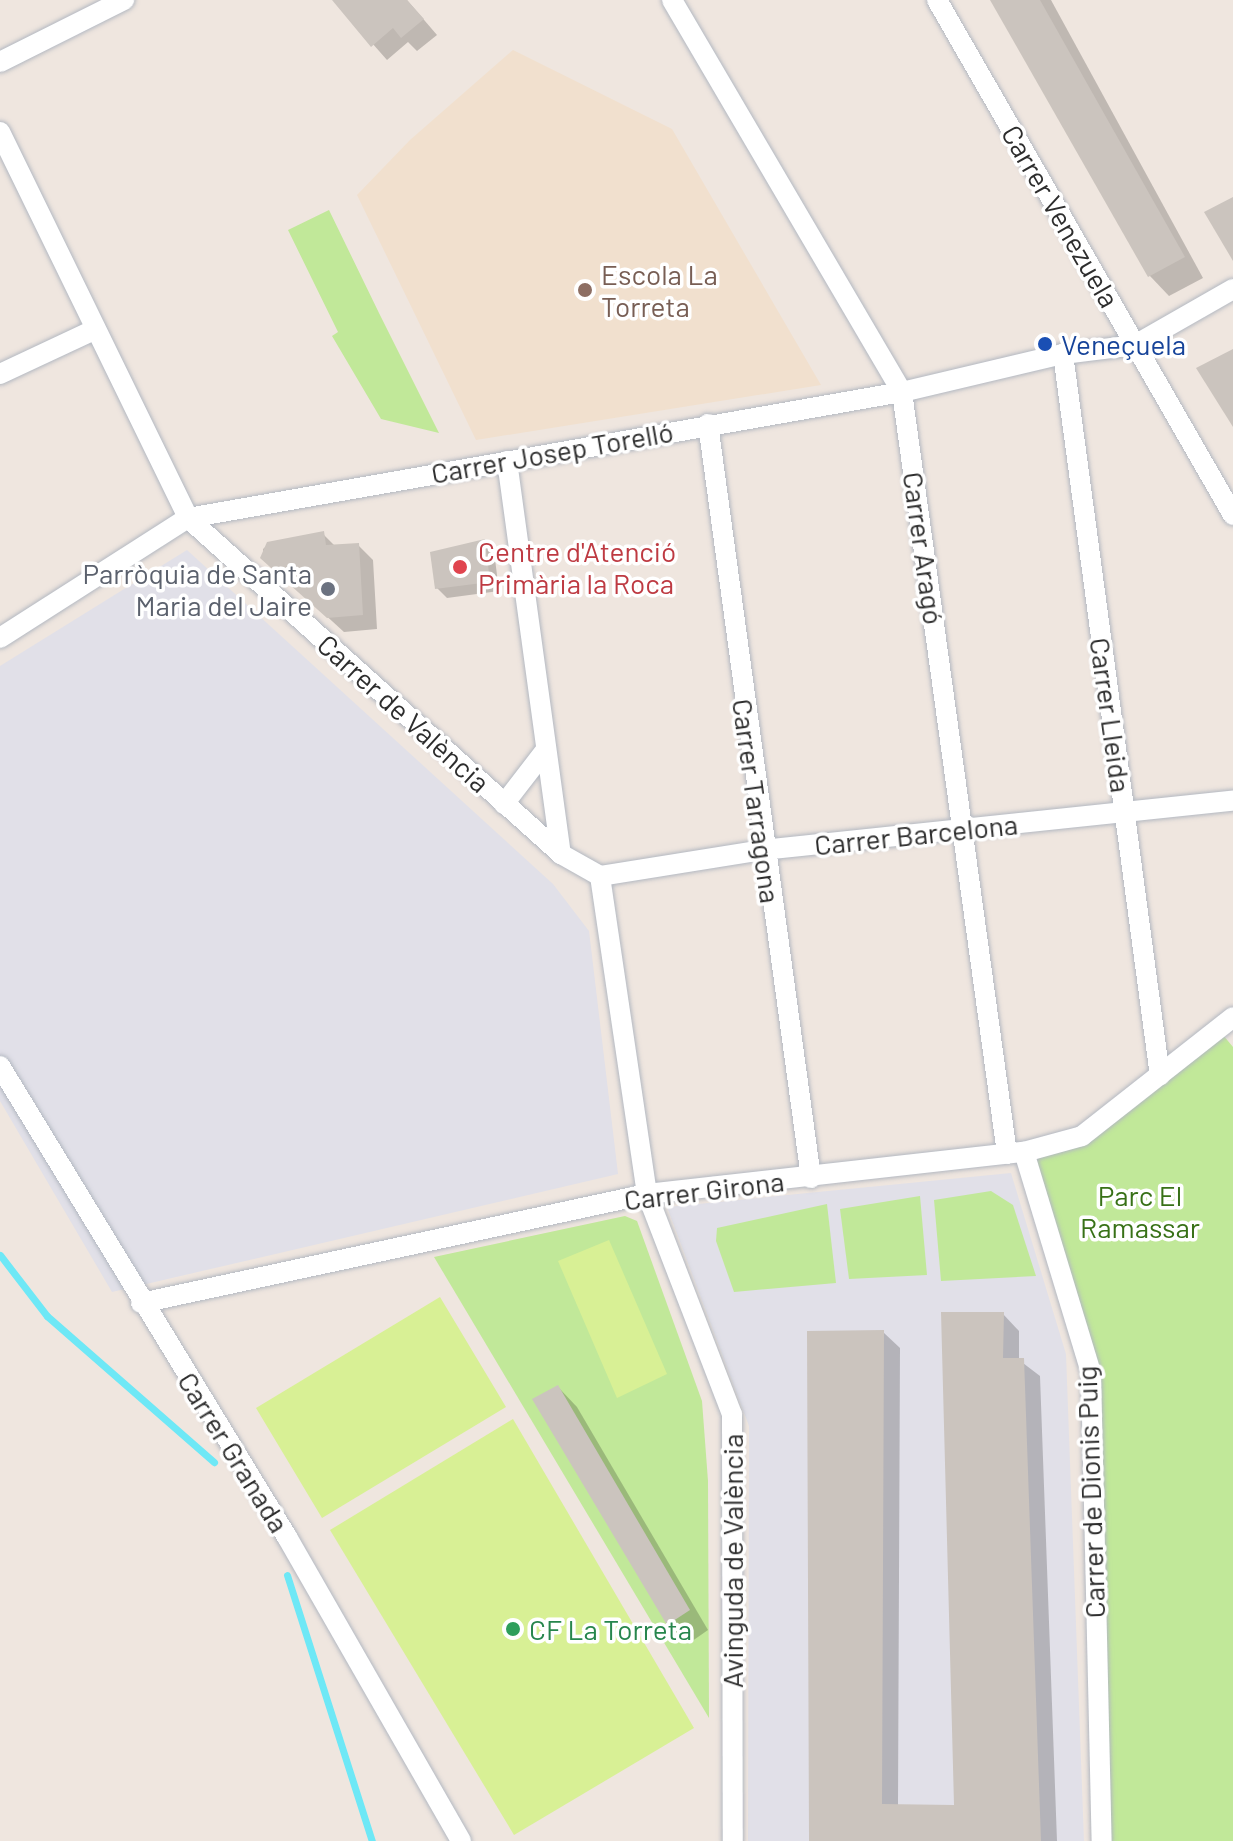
<!DOCTYPE html>
<html>
<head>
<meta charset="utf-8">
<style>
  body { margin:0 }
  #map { position:relative; width:1233px; height:1841px; overflow:hidden; background:#efe6df; font-family:Barlow,sans-serif }
  div>[style] { position:absolute }
  .industrial>* { inset:0; background:#e1e0e8 }
  .education>* { inset:0; background:#f1e0ce }
  .green>* { inset:0; background:#c1e899 }
  .pitch>* { inset:0; background:#d8f095 }
  .shadow>* { inset:0; background:#0003 }
  .stream>* { height:7px; margin:-3.5px; padding:0 3.5px; transform-origin:3.5px; border-radius:3.5px; background:#6ee8f6 }
  .building>* { inset:0; background:#cbc4be }
  .roads { filter:drop-shadow(0 0 2px #b3b8c1) drop-shadow(0 0 2px #b3b8c1) }
  .street>* { height:20px; margin:-10px; padding:0 10px; transform-origin:10px; border-radius:10px; background:#fff }
  .dots>* { width:22px; height:22px; translate:-50% -50%; box-sizing:border-box; border:4px solid #fff; border-radius:50% }
  span { translate:-50% -50%; white-space:nowrap; text-align:center; line-height:1.15; -webkit-text-stroke:7px #fff; paint-order:stroke }
  .street-label { font-size:28px; color:#2d2d2d }
  .education-label { font-size:28px; color:#785e54 }
  .left { translate:0 -50%; text-align:left }
  .transit-label { font-size:28px; color:#164399 }
  .health-label { font-size:28px; color:#be3a42 }
  .worship-label { font-size:28px; color:#5b616d }
  .right { translate:-100% -50%; text-align:right }
  .park-label { font-size:28px; color:#387117 }
  .leisure-label { font-size:28px; color:#27864d }
</style>
</head>
<body>
<div id="map">
  <div class="industrial">
    <i style="clip-path:polygon(187px 550px,553px 884px,589px 931px,618px 1174px,112px 1292px,0 1101px,0 666px)"></i>
    <i style="clip-path:polygon(1011px 1173px,1066px 1354px,1084px 1841px,748px 1841px,749px 1426px,667px 1207px)"></i>
  </div>
  <div class="education">
    <i style="clip-path:polygon(513px 50px,672px 129px,821px 385px,476px 440px,357px 195px,410px 140px)"></i>
  </div>
  <div class="green">
    <i style="clip-path:polygon(329px 210px,379px 313px,439px 433px,381px 419px,332px 336px,338px 332px,288px 230px)"></i>
    <i style="clip-path:polygon(1218px 1029px,1233px 1047px,1233px 1841px,1102px 1841px,1091px 1373px,1024px 1152px,1082px 1136px)"></i>
    <i style="clip-path:polygon(991px 1191px,1013px 1205px,1036px 1276px,941px 1281px,934px 1200px)"></i>
    <i style="clip-path:polygon(920px 1196px,927px 1275px,849px 1279px,840px 1209px)"></i>
    <i style="clip-path:polygon(827px 1204px,836px 1283px,734px 1292px,716px 1241px,717px 1228px)"></i>
    <i style="clip-path:polygon(625px 1216px,637px 1221px,702px 1401px,708px 1481px,709px 1718px,434px 1257px)"></i>
  </div>
  <div class="pitch">
    <i style="clip-path:polygon(609px 1240px,667px 1374px,617px 1398px,558px 1261px)"></i>
    <i style="clip-path:polygon(440px 1297px,506px 1407px,322px 1518px,256px 1408px)"></i>
    <i style="clip-path:polygon(513px 1419px,694px 1728px,514px 1835px,330px 1530px)"></i>
  </div>
  <div class="shadow">
    <i style="clip-path:polygon(334px 0,407px 0,437px 35px,417px 51px,408px 42px,387px 60px)"></i>
    <i style="clip-path:polygon(992px 0,1051px 0,1203px 278px,1169px 296px,1150px 276px)"></i>
    <i style="clip-path:polygon(323px 534px,336px 547px,358px 545px,373px 560px,377px 629px,344px 632px,264px 559px,263px 549px,270px 543px)"></i>
    <i style="clip-path:polygon(485px 541px,494px 551px,499px 591px,447px 598px,437px 588px)"></i>
    <i style="clip-path:polygon(1003px 1314px,1019px 1331px,1019px 1360px,1040px 1376px,1057px 1841px,811px 1841px,883px 1332px,900px 1348px,898px 1806px,956px 1807px)"></i>
    <i style="clip-path:polygon(558px 1387px,577px 1407px,708px 1630px,688px 1644px,668px 1624px,534px 1400px)"></i>
  </div>
  <div class="stream">
    <i style="left:0;top:1255px;width:77px;rotate:52.4deg"></i>
    <i style="left:47px;top:1316px;width:222px;rotate:41.2deg"></i>
    <i style="left:287px;top:1575px;width:279px;rotate:72.3deg"></i>
  </div>
  <div class="building">
    <i style="clip-path:polygon(332px 0,407px 0,424px 19px,401px 38px,393px 28px,371px 47px)"></i>
    <i style="clip-path:polygon(990px 0,1040px 0,1185px 257px,1148px 277px)"></i>
    <i style="clip-path:polygon(1233px 197px,1233px 261px,1204px 212px)"></i>
    <i style="clip-path:polygon(1233px 349px,1233px 427px,1196px 368px)"></i>
    <i style="clip-path:polygon(324px 531px,326px 545px,359px 543px,363px 615px,327px 618px,260px 558px,267px 542px)"></i>
    <i style="clip-path:polygon(485px 539px,490px 582px,435px 589px,430px 552px)"></i>
    <i style="clip-path:polygon(941px 1312px,1004px 1312px,1003px 1358px,1024px 1358px,1041px 1841px,809px 1841px,807px 1331px,884px 1330px,882px 1804px,954px 1805px)"></i>
    <i style="clip-path:polygon(558px 1385px,690px 1610px,667px 1625px,532px 1399px)"></i>
  </div>
  <div class="roads">
    <div class="street">
      <i style="left:672px;top:0;width:454px;rotate:59.6deg"></i>
      <i style="left:902px;top:392px;width:769px;rotate:82.15deg"></i>
      <i style="left:937px;top:0;width:594px;rotate:60.11deg"></i>
      <i style="left:0;top:62px;width:139px;rotate:-26.6deg"></i>
      <i style="left:0;top:132px;width:429px;rotate:64deg"></i>
      <i style="left:188px;top:518px;width:502px;rotate:42.01deg"></i>
      <i style="left:561px;top:854px;width:45px;rotate:29.4deg"></i>
      <i style="left:1063px;top:354px;width:728px;rotate:82.35deg"></i>
      <i style="left:0;top:374px;width:104px;rotate:-25.1deg"></i>
      <i style="left:708px;top:424px;width:761px;rotate:82.22deg"></i>
      <i style="left:507px;top:461px;width:397px;rotate:82.2deg"></i>
      <i style="left:0;top:638px;width:223px;rotate:-32.6deg"></i>
      <i style="left:188px;top:518px;width:725px;rotate:-10.01deg"></i>
      <i style="left:902px;top:392px;width:165px;rotate:-13.3deg"></i>
      <i style="left:1063px;top:354px;width:73px;rotate:-7.1deg"></i>
      <i style="left:1135px;top:345px;width:113px;rotate:-29.7deg"></i>
      <i style="left:504px;top:804px;width:67px;rotate:-52.3deg"></i>
      <i style="left:600px;top:876px;width:321px;rotate:81.6deg"></i>
      <i style="left:647px;top:1194px;width:236px;rotate:68.9deg"></i>
      <i style="left:732px;top:1414px;width:427px;rotate:89.9deg"></i>
      <i style="left:600px;top:876px;width:165px;rotate:-9.1deg"></i>
      <i style="left:763px;top:850px;width:473px;rotate:-6deg"></i>
      <i style="left:0;top:1066px;width:552px;rotate:58.64deg"></i>
      <i style="left:287px;top:1537px;width:350px;rotate:60.2deg"></i>
      <i style="left:1024px;top:1152px;width:231px;rotate:73.1deg"></i>
      <i style="left:1091px;top:1373px;width:468px;rotate:88.7deg"></i>
      <i style="left:141px;top:1303px;width:518px;rotate:-12.16deg"></i>
      <i style="left:647px;top:1194px;width:379px;rotate:-6.4deg"></i>
      <i style="left:1024px;top:1152px;width:60px;rotate:-15.4deg"></i>
      <i style="left:1082px;top:1136px;width:192px;rotate:-38.2deg"></i>
    </div>
  </div>
  <div class="dots">
    <i style="left:585px;top:290px;background:#8d6e63"></i>
    <i style="left:1045px;top:344px;background:#1a4fb4"></i>
    <i style="left:460px;top:567px;background:#e0444e"></i>
    <i style="left:328px;top:589px;background:#6b7280"></i>
    <i style="left:513px;top:1629px;background:#2e9e5b"></i>
  </div>
  <div class="street-label">
    <span style="left:1061px;top:216px;rotate:60deg">Carrer Venezuela</span>
    <span style="left:552px;top:452px;rotate:-10deg">Carrer Josep Torelló</span>
    <span style="left:924px;top:548px;rotate:82deg">Carrer Aragó</span>
    <span style="left:404px;top:713px;rotate:42deg">Carrer de València</span>
    <span style="left:1111px;top:715px;rotate:82deg">Carrer Lleida</span>
    <span style="left:757px;top:801px;rotate:82deg">Carrer Tarragona</span>
    <span style="left:916px;top:834px;rotate:-6deg">Carrer Barcelona</span>
    <span style="left:704px;top:1190px;rotate:-7deg">Carrer Girona</span>
    <span style="left:234px;top:1452px;rotate:58deg">Carrer Granada</span>
    <span style="left:1090px;top:1492px;rotate:-92deg">Carrer de Dionis Puig</span>
    <span style="left:732px;top:1561px;rotate:-90deg">Avinguda de València</span>
  </div>
  <div class="education-label">
    <span class="left" style="left:601px;top:290px">Escola La<br>Torreta</span>
  </div>
  <div class="transit-label">
    <span class="left" style="left:1061px;top:344px">Veneçuela</span>
  </div>
  <div class="health-label">
    <span class="left" style="left:478px;top:567px">Centre d'Atenció<br>Primària la Roca</span>
  </div>
  <div class="worship-label">
    <span class="right" style="left:312px;top:589px">Parròquia de Santa<br>Maria del Jaire</span>
  </div>
  <div class="park-label">
    <span style="left:1140px;top:1211px">Parc El<br>Ramassar</span>
  </div>
  <div class="leisure-label">
    <span class="left" style="left:529px;top:1629px">CF La Torreta</span>
  </div>
</div>
</body>
</html>
